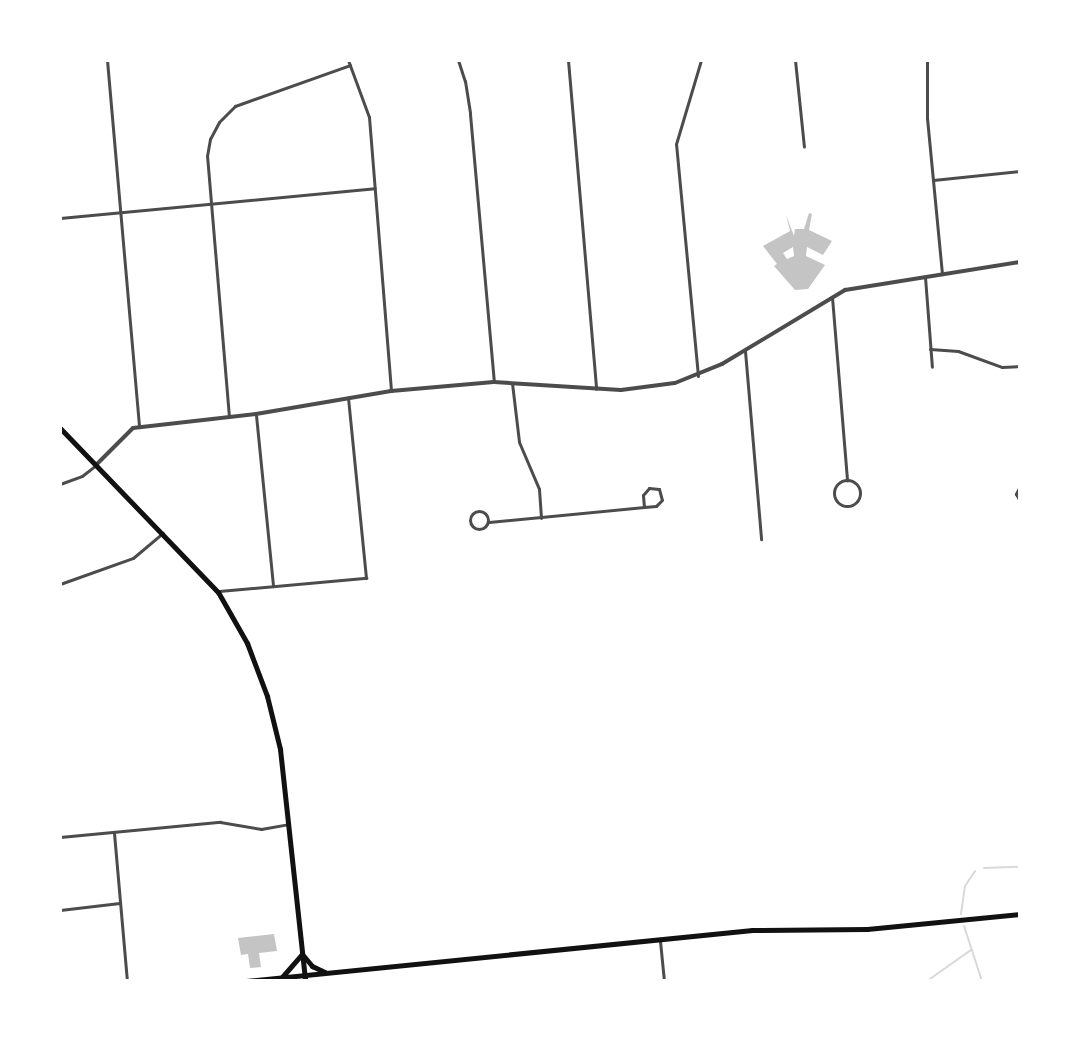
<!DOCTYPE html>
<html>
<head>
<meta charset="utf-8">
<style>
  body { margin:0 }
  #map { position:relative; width:1080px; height:1041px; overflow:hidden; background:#fff; font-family:Commissioner,sans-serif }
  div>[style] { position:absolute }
  .stream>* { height:2px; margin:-1px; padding:0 1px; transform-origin:1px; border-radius:1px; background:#d9d9d9 }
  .building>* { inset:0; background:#c4c4c4 }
  .minor>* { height:3px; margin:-1.5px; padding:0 1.5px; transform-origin:1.5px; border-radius:1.5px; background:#4c4c4c }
  .minor>.ring { margin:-1.5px; padding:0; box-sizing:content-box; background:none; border:3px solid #4c4c4c; border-radius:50% }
  .tertiary>* { height:4px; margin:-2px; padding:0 2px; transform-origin:2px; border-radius:2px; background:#4c4c4c }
  .secondary>* { height:5px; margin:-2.5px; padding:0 2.5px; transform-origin:2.5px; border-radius:2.5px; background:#111 }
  span { translate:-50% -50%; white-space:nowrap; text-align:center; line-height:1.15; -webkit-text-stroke:6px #fff; paint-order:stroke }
  .frame { position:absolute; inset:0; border:62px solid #fff; pointer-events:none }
</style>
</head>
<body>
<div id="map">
  <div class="stream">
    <i style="left:984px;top:868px;width:36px;rotate:-2deg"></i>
    <i style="left:961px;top:914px;width:28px;rotate:-82deg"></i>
    <i style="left:965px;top:886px;width:18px;rotate:-56deg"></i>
    <i style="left:964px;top:926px;width:58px;rotate:71.9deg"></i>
    <i style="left:927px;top:981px;width:54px;rotate:-35.2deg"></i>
  </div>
  <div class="building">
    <i style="clip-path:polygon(evenodd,809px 213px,812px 214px,809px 230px,832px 241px,823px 255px,807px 247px,806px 256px,825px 265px,808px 289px,795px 290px,774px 266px,777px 264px,763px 246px,790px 231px,786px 215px,794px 236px,795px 229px,804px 229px,809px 213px,793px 247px,794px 256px,787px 259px,783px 253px,793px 247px)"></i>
    <i style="clip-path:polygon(274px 934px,277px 951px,259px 953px,261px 967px,250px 968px,248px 954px,241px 955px,238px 938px)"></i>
  </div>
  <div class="minor">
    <i style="left:107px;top:60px;width:368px;rotate:85deg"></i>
    <i style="left:348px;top:60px;width:61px;rotate:69.8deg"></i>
    <i style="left:369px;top:117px;width:275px;rotate:85.4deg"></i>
    <i style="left:458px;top:60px;width:22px;rotate:72deg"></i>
    <i style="left:465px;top:81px;width:33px;rotate:81deg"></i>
    <i style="left:470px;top:114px;width:269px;rotate:84.9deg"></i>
    <i style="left:568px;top:60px;width:330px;rotate:85.1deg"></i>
    <i style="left:795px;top:60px;width:87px;rotate:84.1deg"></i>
    <i style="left:927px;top:60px;width:58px;rotate:90deg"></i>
    <i style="left:927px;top:118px;width:157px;rotate:84.5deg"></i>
    <i style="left:933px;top:180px;width:87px;rotate:-5.9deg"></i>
    <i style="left:60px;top:218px;width:316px;rotate:-5.4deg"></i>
    <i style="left:925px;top:277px;width:90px;rotate:85.6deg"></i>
    <i style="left:832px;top:297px;width:184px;rotate:85.3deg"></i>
    <i style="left:930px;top:349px;width:28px;rotate:4deg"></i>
    <i style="left:958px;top:351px;width:47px;rotate:20deg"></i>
    <i style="left:1002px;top:367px;width:18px;rotate:-3deg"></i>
    <i style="left:745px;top:351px;width:189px;rotate:85.1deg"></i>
    <i style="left:698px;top:376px;width:233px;rotate:-95.4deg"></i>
    <i style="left:676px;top:144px;width:88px;rotate:-73.4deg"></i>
    <i style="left:512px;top:383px;width:59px;rotate:83.2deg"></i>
    <i style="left:519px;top:442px;width:51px;rotate:66.9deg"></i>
    <i style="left:539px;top:489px;width:29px;rotate:86deg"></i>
    <i style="left:256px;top:415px;width:172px;rotate:84.3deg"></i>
    <i style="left:229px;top:417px;width:262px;rotate:-94.8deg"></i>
    <i style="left:207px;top:156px;width:17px;rotate:-80deg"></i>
    <i style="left:210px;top:139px;width:19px;rotate:-62deg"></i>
    <i style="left:219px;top:122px;width:23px;rotate:-45deg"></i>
    <i style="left:235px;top:106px;width:122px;rotate:-19.6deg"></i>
    <i class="ring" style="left:834px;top:480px;width:23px;height:23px"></i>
    <i style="left:60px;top:484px;width:23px;rotate:-20deg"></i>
    <i style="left:82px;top:476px;width:18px;rotate:-38deg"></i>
    <i style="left:1020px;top:486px;width:9px;rotate:117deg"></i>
    <i style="left:1016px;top:494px;width:8px;rotate:60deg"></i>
    <i style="left:649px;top:488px;width:10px;rotate:6deg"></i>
    <i style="left:659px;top:489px;width:11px;rotate:75deg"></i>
    <i style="left:662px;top:500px;width:8px;rotate:135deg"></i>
    <i style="left:656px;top:506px;width:12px;rotate:175deg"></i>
    <i style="left:644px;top:507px;width:12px;rotate:-95deg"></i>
    <i style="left:643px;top:495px;width:9px;rotate:-49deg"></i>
    <i class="ring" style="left:470px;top:511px;width:15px;height:15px"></i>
    <i style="left:489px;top:522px;width:156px;rotate:-5.5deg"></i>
    <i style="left:60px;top:584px;width:77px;rotate:-19.6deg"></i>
    <i style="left:133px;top:558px;width:39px;rotate:-40deg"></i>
    <i style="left:219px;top:591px;width:148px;rotate:-5.1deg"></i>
    <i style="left:366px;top:578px;width:181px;rotate:-95.7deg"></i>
    <i style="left:114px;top:833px;width:149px;rotate:85deg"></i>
    <i style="left:60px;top:837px;width:161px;rotate:-5.4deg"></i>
    <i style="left:220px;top:822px;width:42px;rotate:9.7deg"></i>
    <i style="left:261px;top:829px;width:28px;rotate:-10deg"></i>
    <i style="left:60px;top:910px;width:60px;rotate:-6.7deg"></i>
    <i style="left:660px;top:941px;width:40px;rotate:84.3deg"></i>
  </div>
  <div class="tertiary">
    <i style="left:96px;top:465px;width:52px;rotate:-45deg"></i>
    <i style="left:133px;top:428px;width:124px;rotate:-6.5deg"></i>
    <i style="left:256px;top:414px;width:137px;rotate:-9.7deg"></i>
    <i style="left:391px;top:391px;width:103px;rotate:-5deg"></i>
    <i style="left:494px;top:382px;width:127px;rotate:3.6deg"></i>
    <i style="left:621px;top:390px;width:54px;rotate:-7.4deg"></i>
    <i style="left:675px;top:383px;width:51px;rotate:-22deg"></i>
    <i style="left:722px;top:364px;width:144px;rotate:-31deg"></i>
    <i style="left:845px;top:290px;width:177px;rotate:-9.1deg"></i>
  </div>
  <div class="secondary">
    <i style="left:60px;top:428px;width:228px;rotate:46.1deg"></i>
    <i style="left:218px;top:592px;width:59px;rotate:60.4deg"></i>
    <i style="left:247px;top:643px;width:57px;rotate:69.3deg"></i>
    <i style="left:267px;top:696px;width:55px;rotate:76.2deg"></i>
    <i style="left:280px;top:749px;width:233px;rotate:83.8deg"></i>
    <i style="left:302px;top:954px;width:16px;rotate:50deg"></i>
    <i style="left:312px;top:966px;width:14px;rotate:25deg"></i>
    <i style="left:282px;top:977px;width:29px;rotate:-49deg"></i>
    <i style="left:246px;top:981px;width:509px;rotate:-5.76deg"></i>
    <i style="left:752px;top:930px;width:115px;rotate:-0.5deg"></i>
    <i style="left:867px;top:929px;width:154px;rotate:-5.6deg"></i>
  </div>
  <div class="frame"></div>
</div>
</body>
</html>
